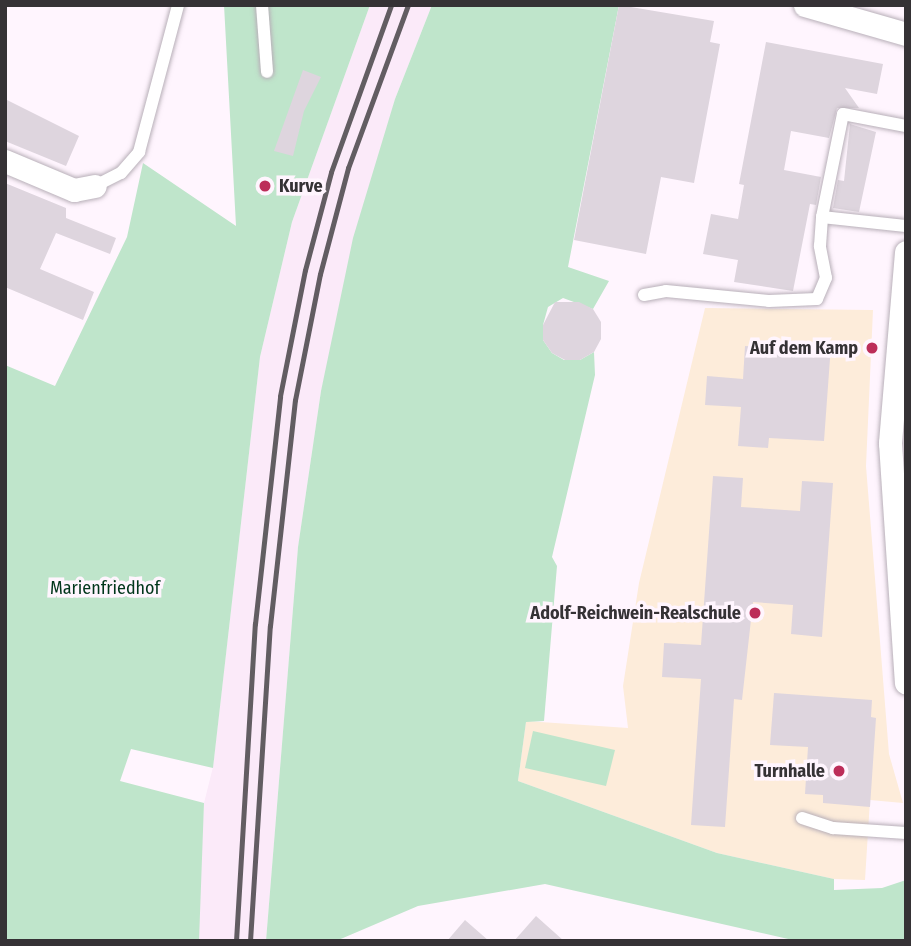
<!DOCTYPE html>
<html>
<head>
<meta charset="utf-8">
<style>
  body { margin:0 }
  #map { position:relative; width:911px; height:946px; overflow:hidden; background:#fff5fe; font-family:"Fira Sans Condensed",sans-serif }
  div>[style] { position:absolute }
  .built>* { inset:0; background:#fbeaf9 }
  .education>* { inset:0; background:#fdecda }
  .green>* { inset:0; background:#bfe5cb }
  .building>* { inset:0; background:#ded5de }
  .roads { filter:drop-shadow(0 0 2px #b8afb8) drop-shadow(0 0 2px #b8afb8) }
  .service>* { height:12px; margin:-6px; padding:0 6px; transform-origin:6px; border-radius:6px; background:#fff }
  .minor>* { height:23px; margin:-11.5px; padding:0 11.5px; transform-origin:11.5px; border-radius:11.5px; background:#fff }
  .rail>* { height:5px; margin:-2.5px; padding:0 2.5px; transform-origin:2.5px; border-radius:2.5px; background:#625d62 }
  .dots>* { width:19px; height:19px; translate:-50% -50%; box-sizing:border-box; border:4px solid #fff5fe; border-radius:50% }
  span { translate:-50% -50%; white-space:nowrap; text-align:center; line-height:1.15; -webkit-text-stroke:7px #fff5fe; paint-order:stroke }
  .poi-label { font-size:18px; color:#353235; font-weight:700 }
  .left { translate:0 -50%; text-align:left }
  .right { translate:-100% -50%; text-align:right }
  .park-label { font-size:18px; color:#00361b }
  .frame { position:absolute; inset:0; border:7px solid #353235; pointer-events:none }
</style>
</head>
<body>
<div id="map">
  <div class="built">
    <i style="clip-path:polygon(370px 5px,432px 5px,395px 99px,321px 391px,298px 547px,266px 941px,197px 941px,204px 803px,213px 767px,260px 357px,292px 222px)"></i>
  </div>
  <div class="education">
    <i style="clip-path:polygon(705px 308px,873px 310px,866px 466px,889px 754px,903px 803px,870px 800px,865px 880px,834px 879px,717px 853px,518px 781px,526px 721px,628px 728px,623px 686px,639px 583px)"></i>
  </div>
  <div class="green">
    <i style="clip-path:polygon(224px 5px,370px 5px,292px 222px,260px 357px,213px 768px,131px 749px,120px 781px,204px 803px,199px 941px,5px 941px,5px 365px,55px 386px,127px 237px,143px 163px,236px 226px)"></i>
    <i style="clip-path:polygon(432px 5px,619px 5px,568px 267px,609px 281px,593px 309px,563px 298px,548px 307px,543px 325px,543px 340px,552px 353px,564px 360px,580px 360px,594px 352px,595px 375px,552px 557px,557px 566px,544px 721px,526px 722px,518px 781px,717px 853px,834px 879px,834px 890px,882px 888px,906px 880px,906px 941px,797px 941px,545px 884px,418px 906px,336px 941px,266px 941px,298px 547px,321px 391px,353px 238px,395px 99px)"></i>
    <i style="clip-path:polygon(533px 731px,615px 750px,606px 786px,525px 768px)"></i>
  </div>
  <div class="building">
    <i style="clip-path:polygon(619px 5px,714px 21px,710px 42px,720px 44px,694px 183px,661px 177px,646px 254px,574px 240px)"></i>
    <i style="clip-path:polygon(766px 42px,883px 64px,877px 94px,845px 88px,859px 108px,837px 108px,829px 138px,791px 131px,784px 170px,821px 177px,816px 205px,810px 204px,793px 291px,734px 282px,738px 260px,703px 254px,711px 214px,738px 219px,744px 185px,739px 184px)"></i>
    <i style="clip-path:polygon(303px 70px,321px 77px,304px 111px,293px 156px,274px 151px)"></i>
    <i style="clip-path:polygon(5px 99px,79px 136px,66px 166px,5px 141px)"></i>
    <i style="clip-path:polygon(850px 124px,876px 132px,859px 212px,833px 208px,838px 180px,844px 181px)"></i>
    <i style="clip-path:polygon(5px 183px,66px 208px,66px 218px,116px 238px,110px 254px,56px 233px,40px 269px,94px 292px,83px 320px,5px 287px)"></i>
    <i style="clip-path:polygon(555px 302px,579px 302px,593px 309px,601px 322px,601px 339px,594px 352px,580px 360px,565px 360px,552px 353px,543px 340px,543px 325px)"></i>
    <i style="clip-path:polygon(801px 343px,831px 345px,824px 441px,769px 438px,768px 448px,738px 446px,741px 407px,705px 405px,707px 376px,743px 379px,745px 346px,801px 350px)"></i>
    <i style="clip-path:polygon(713px 476px,743px 478px,741px 507px,800px 511px,802px 481px,833px 483px,822px 637px,791px 634px,793px 605px,753px 602px,742px 700px,734px 699px,725px 827px,691px 825px,701px 679px,662px 677px,664px 643px,701px 645px)"></i>
    <i style="clip-path:polygon(774px 693px,872px 700px,871px 717px,876px 718px,870px 807px,823px 803px,823px 795px,805px 794px,808px 747px,770px 745px)"></i>
    <i style="clip-path:polygon(536px 916px,564px 941px,514px 941px)"></i>
    <i style="clip-path:polygon(465px 920px,489px 941px,447px 941px)"></i>
  </div>
  <div class="roads">
    <div class="service">
      <i style="left:262px;top:5px;width:67px;rotate:85.7deg"></i>
      <i style="left:95px;top:186px;width:29px;rotate:-27deg"></i>
      <i style="left:121px;top:173px;width:28px;rotate:-49deg"></i>
      <i style="left:139px;top:152px;width:152px;rotate:-75.1deg"></i>
      <i style="left:822px;top:217px;width:105px;rotate:-78.5deg"></i>
      <i style="left:843px;top:114px;width:64px;rotate:10.8deg"></i>
      <i style="left:644px;top:295px;width:22px;rotate:-10deg"></i>
      <i style="left:666px;top:291px;width:103px;rotate:5.5deg"></i>
      <i style="left:769px;top:301px;width:48px;rotate:-2.4deg"></i>
      <i style="left:817px;top:299px;width:23px;rotate:-67deg"></i>
      <i style="left:826px;top:278px;width:33px;rotate:-101deg"></i>
      <i style="left:820px;top:246px;width:29px;rotate:-86deg"></i>
      <i style="left:822px;top:217px;width:84px;rotate:6.1deg"></i>
      <i style="left:802px;top:818px;width:33px;rotate:18deg"></i>
      <i style="left:833px;top:828px;width:73px;rotate:3.9deg"></i>
    </div>
    <div class="minor">
      <i style="left:805px;top:5px;width:105px;rotate:16deg"></i>
      <i style="left:5px;top:161px;width:75px;rotate:22.8deg"></i>
      <i style="left:74px;top:190px;width:21px;rotate:-11deg"></i>
      <i style="left:906px;top:252px;width:192px;rotate:94.8deg"></i>
      <i style="left:890px;top:443px;width:240px;rotate:86.2deg"></i>
    </div>
  </div>
  <div class="rail">
    <i style="left:236px;top:941px;width:318px;rotate:-86.6deg"></i>
    <i style="left:255px;top:624px;width:229px;rotate:-83.7deg"></i>
    <i style="left:280px;top:396px;width:128px;rotate:-78.8deg"></i>
    <i style="left:305px;top:270px;width:101px;rotate:-75.1deg"></i>
    <i style="left:331px;top:172px;width:177px;rotate:-70.2deg"></i>
    <i style="left:250px;top:941px;width:316px;rotate:-86.4deg"></i>
    <i style="left:270px;top:626px;width:227px;rotate:-83.7deg"></i>
    <i style="left:295px;top:400px;width:128px;rotate:-78.8deg"></i>
    <i style="left:320px;top:274px;width:110px;rotate:-75.2deg"></i>
    <i style="left:348px;top:168px;width:174px;rotate:-69.8deg"></i>
  </div>
  <div class="dots">
    <i style="left:265px;top:186px;background:#bc2d59"></i>
    <i style="left:872px;top:348px;background:#bc2d59"></i>
    <i style="left:755px;top:613px;background:#bc2d59"></i>
    <i style="left:839px;top:771px;background:#bc2d59"></i>
  </div>
  <div class="poi-label">
    <span class="left" style="left:279px;top:186px">Kurve</span>
    <span class="right" style="left:858px;top:348px">Auf dem Kamp</span>
    <span class="right" style="left:741px;top:613px">Adolf-Reichwein-Realschule</span>
    <span class="right" style="left:825px;top:771px">Turnhalle</span>
  </div>
  <div class="park-label">
    <span style="left:105px;top:588px">Marienfriedhof</span>
  </div>
  <div class="frame"></div>
</div>
</body>
</html>
